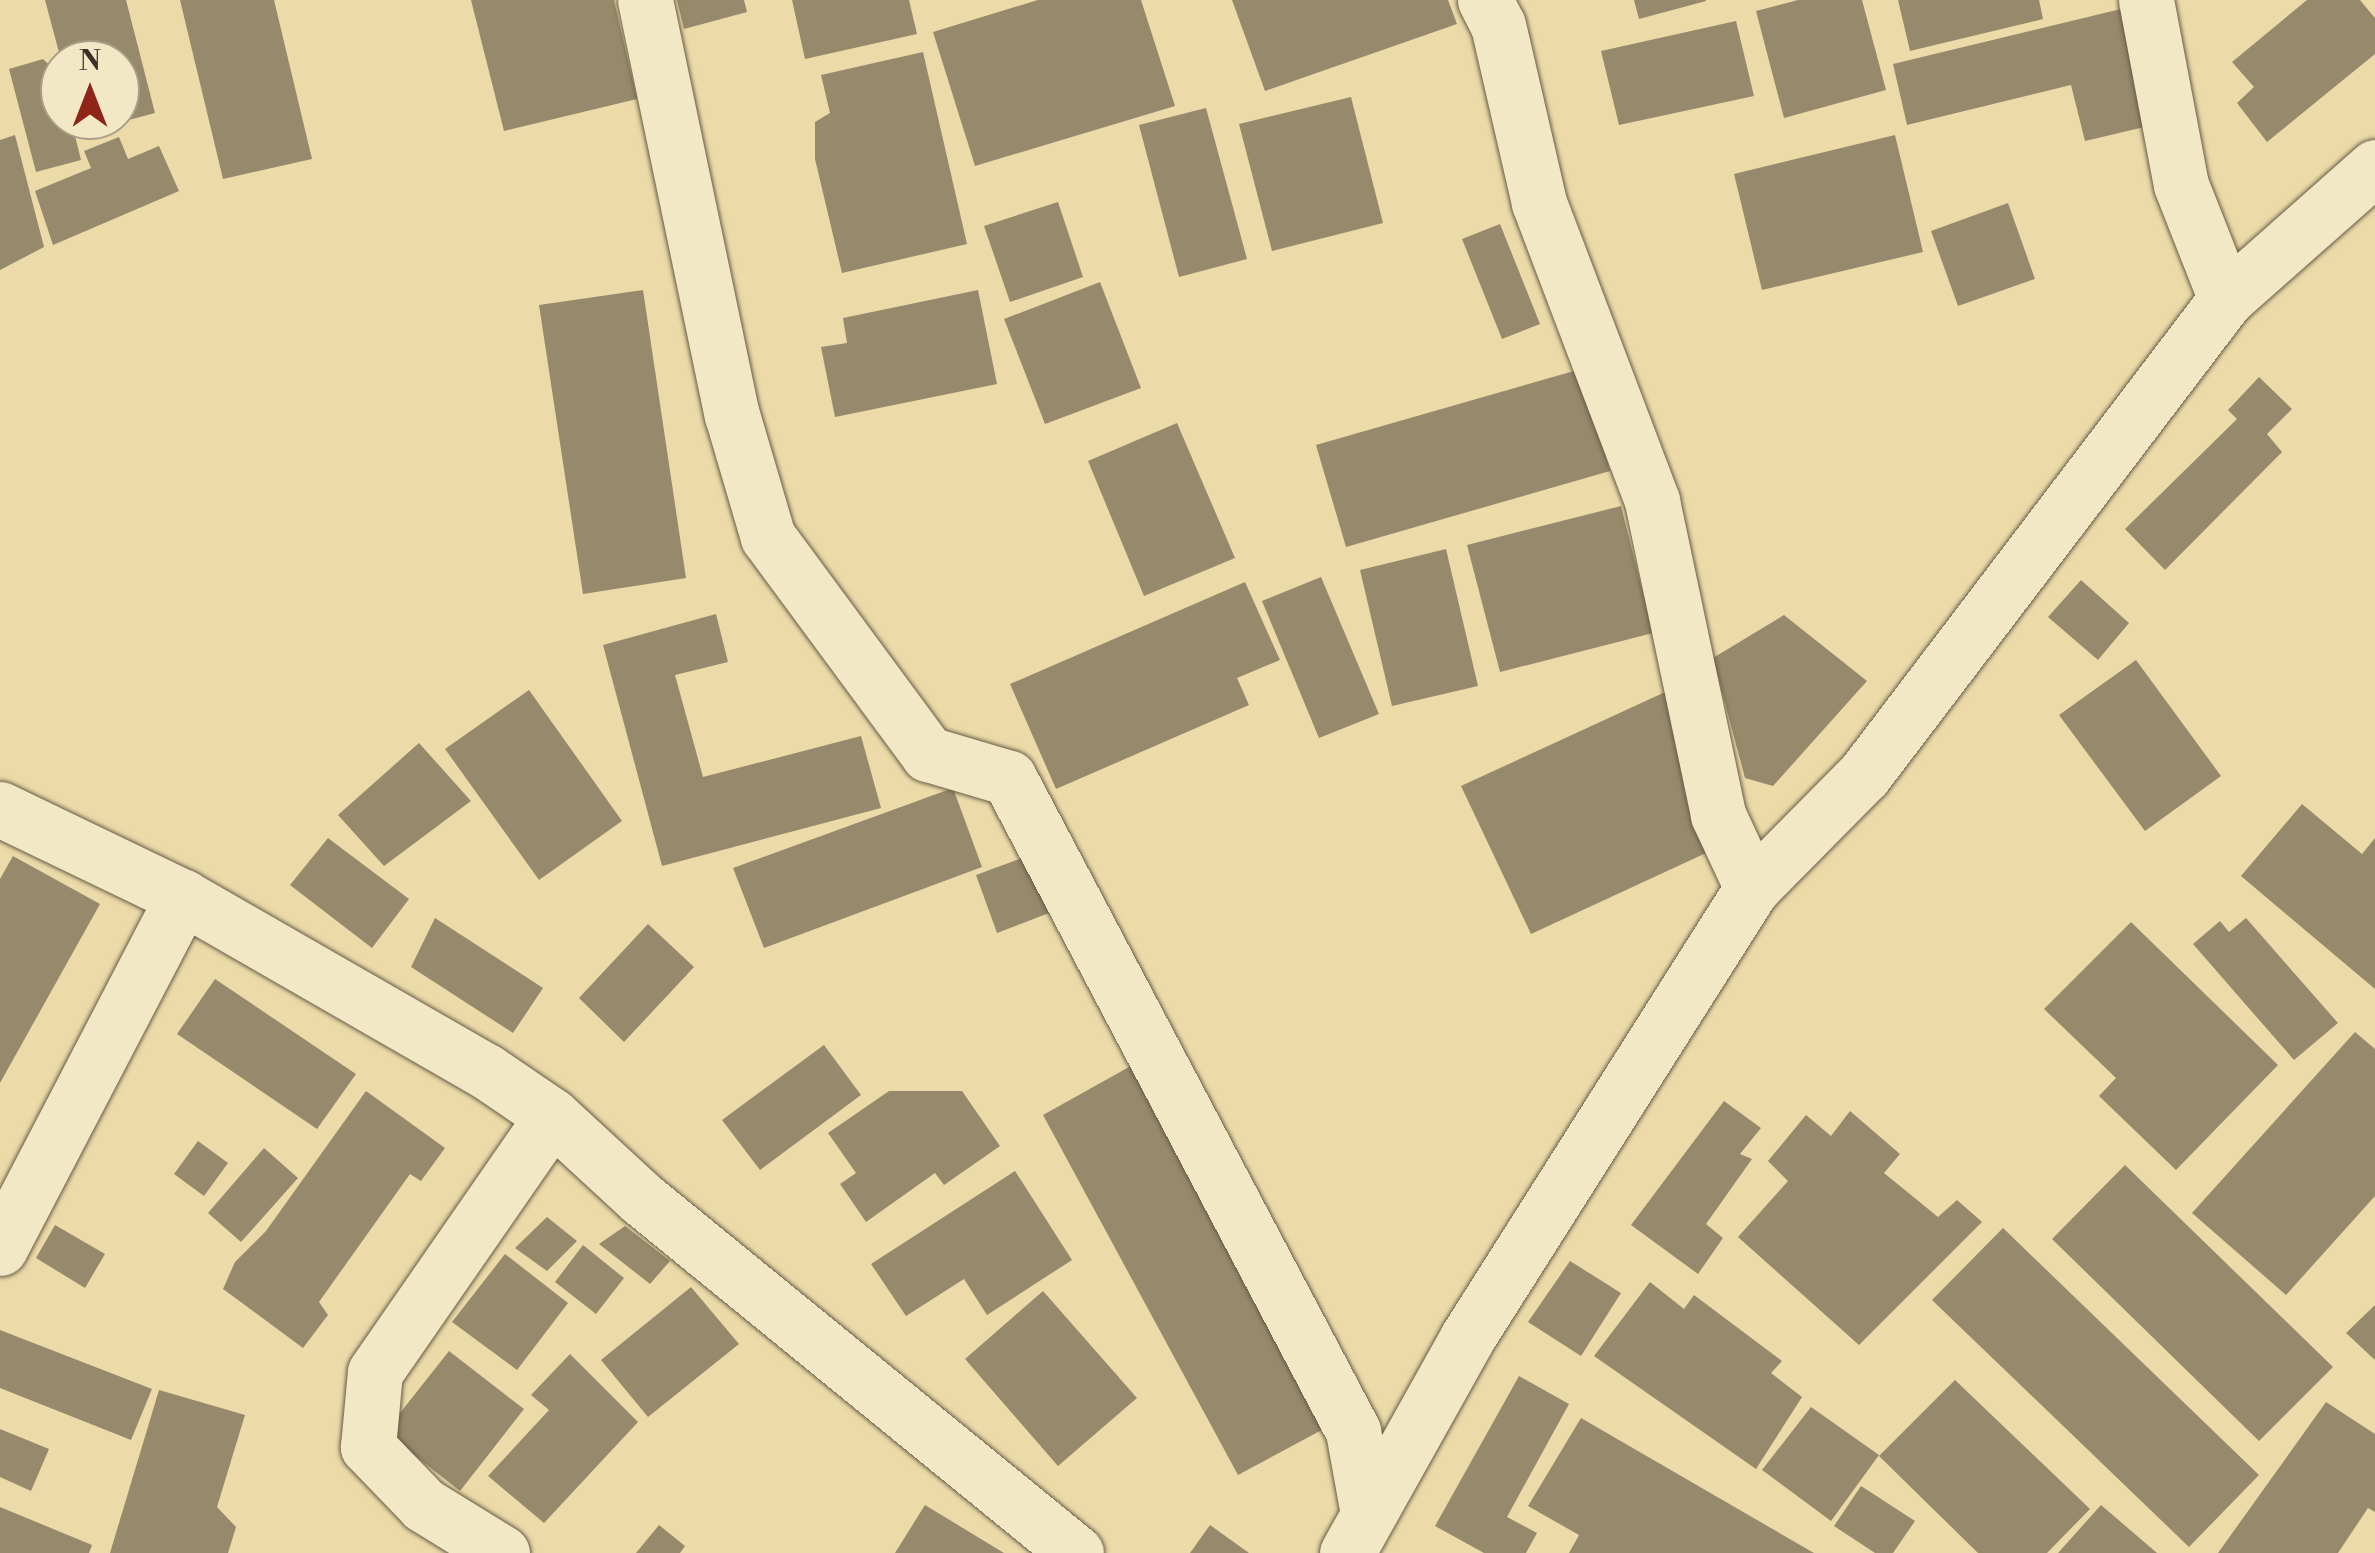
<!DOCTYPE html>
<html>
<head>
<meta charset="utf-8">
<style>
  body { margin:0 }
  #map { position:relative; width:2375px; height:1553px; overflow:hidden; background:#ecdba8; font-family:"Libre Bodoni",serif }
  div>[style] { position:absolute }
  .building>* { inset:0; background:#97896b }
  .roads { filter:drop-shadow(0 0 2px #665b48) drop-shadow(0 0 2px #665b48) }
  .minor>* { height:55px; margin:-27.5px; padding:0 27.5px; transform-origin:27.5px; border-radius:27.5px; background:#f3e8c6 }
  span { translate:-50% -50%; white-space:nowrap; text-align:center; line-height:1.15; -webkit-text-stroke:10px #f3e8c6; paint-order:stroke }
  .north { position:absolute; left:40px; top:40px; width:100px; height:100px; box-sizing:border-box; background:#f3e8c6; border:2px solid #a99e87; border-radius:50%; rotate:0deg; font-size:28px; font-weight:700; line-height:40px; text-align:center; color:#3a3028 }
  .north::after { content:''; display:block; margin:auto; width:35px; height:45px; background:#8f2418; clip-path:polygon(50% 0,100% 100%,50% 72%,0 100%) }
</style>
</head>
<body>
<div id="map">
  <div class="building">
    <i style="clip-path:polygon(45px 0,126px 0,155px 113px,80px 133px,77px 120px,120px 120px,120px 60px,61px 60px)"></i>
    <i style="clip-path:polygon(180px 0,274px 0,312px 159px,223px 179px)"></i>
    <i style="clip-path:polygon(471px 0,614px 0,637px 99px,504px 131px)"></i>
    <i style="clip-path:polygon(677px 0,744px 0,747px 12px,684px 29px)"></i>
    <i style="clip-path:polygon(792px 0,909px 0,917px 34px,805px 59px)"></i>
    <i style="clip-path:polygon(1038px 0,1141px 0,1175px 106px,975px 166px,933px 32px)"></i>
    <i style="clip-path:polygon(1232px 0,1448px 0,1457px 24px,1265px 91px)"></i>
    <i style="clip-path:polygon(1634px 0,1706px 0,1706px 1px,1639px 19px)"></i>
    <i style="clip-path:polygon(1798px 0,1862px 0,1886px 90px,1784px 118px,1756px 11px)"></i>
    <i style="clip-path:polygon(1898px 0,2039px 0,2043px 19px,1910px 51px)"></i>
    <i style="clip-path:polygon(2307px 0,2360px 0,2375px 18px,2375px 54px,2267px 142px,2237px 103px,2254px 87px,2232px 62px)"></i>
    <i style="clip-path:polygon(2125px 8px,2153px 125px,2085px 141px,2071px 85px,1907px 125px,1893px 64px)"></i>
    <i style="clip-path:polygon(1736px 21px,1754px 96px,1619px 125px,1601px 51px)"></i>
    <i style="clip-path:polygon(923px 52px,967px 244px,842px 273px,815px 159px,815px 122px,830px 113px,821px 75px)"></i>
    <i style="clip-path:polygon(43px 59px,57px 72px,60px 120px,71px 120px,81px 160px,36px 172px,9px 69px)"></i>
    <i style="clip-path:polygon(1351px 97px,1383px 223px,1272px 251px,1239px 124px)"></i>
    <i style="clip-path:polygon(1206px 108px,1247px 259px,1179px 277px,1139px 125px)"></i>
    <i style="clip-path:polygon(15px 135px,44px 247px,0 270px,0 140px)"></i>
    <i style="clip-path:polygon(1895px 135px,1923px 252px,1762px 290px,1734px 174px)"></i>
    <i style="clip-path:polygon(119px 137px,128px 159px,159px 146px,179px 191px,53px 245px,35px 191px,91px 168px,84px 151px)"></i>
    <i style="clip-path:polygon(1058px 202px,1083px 277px,1010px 302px,984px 226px)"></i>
    <i style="clip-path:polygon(2008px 203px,2035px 279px,1958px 306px,1931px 231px)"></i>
    <i style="clip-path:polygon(1500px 224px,1540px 324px,1502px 339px,1462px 239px)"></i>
    <i style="clip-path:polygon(1100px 282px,1141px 388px,1045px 424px,1004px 319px)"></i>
    <i style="clip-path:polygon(643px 290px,686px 578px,583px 594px,539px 305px)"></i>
    <i style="clip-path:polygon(978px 290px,997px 384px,835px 417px,821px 347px,847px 343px,843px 318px)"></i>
    <i style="clip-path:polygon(1581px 369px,1610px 471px,1346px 547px,1316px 445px)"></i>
    <i style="clip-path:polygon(2259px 377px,2292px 409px,2267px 434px,2282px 452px,2165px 570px,2125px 529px,2237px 419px,2228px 410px)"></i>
    <i style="clip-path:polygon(1177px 423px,1235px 558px,1144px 596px,1088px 461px)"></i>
    <i style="clip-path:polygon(1621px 506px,1653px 633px,1500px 672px,1467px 545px)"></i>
    <i style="clip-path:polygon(1446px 549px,1478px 686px,1392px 706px,1360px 570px)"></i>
    <i style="clip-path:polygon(1321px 577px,1379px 714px,1319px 738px,1262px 601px)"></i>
    <i style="clip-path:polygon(2081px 580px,2129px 623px,2098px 660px,2048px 617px)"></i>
    <i style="clip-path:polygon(1245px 582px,1280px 660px,1237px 678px,1249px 705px,1056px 789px,1010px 684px)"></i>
    <i style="clip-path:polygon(716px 614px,728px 662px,675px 675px,703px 777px,861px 736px,881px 808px,662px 866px,603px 645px)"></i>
    <i style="clip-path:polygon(1784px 615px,1867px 681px,1773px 786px,1745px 778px,1713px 658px)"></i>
    <i style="clip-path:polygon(2136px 660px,2221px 776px,2145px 831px,2059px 715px)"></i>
    <i style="clip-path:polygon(1676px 687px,1745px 835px,1531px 934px,1461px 786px)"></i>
    <i style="clip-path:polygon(529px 690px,622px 821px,539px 880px,445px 749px)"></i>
    <i style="clip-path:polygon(419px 743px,471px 801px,384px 866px,338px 815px)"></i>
    <i style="clip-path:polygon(953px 788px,982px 867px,764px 948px,733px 868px)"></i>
    <i style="clip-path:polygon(2302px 804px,2362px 854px,2375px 838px,2375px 989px,2241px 876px)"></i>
    <i style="clip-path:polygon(328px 838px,409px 899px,372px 948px,290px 885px)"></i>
    <i style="clip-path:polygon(1036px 853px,1057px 910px,997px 933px,976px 875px)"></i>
    <i style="clip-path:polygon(13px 856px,100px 904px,0 1083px,0 879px)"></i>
    <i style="clip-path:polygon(435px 918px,543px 988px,513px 1033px,411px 967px)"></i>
    <i style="clip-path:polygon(2246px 918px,2338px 1023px,2294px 1060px,2193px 944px,2220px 921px,2229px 932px)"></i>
    <i style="clip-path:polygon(2131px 922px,2278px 1065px,2176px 1170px,2099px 1096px,2116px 1078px,2044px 1009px)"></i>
    <i style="clip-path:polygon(648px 924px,694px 967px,624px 1042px,579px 998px)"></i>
    <i style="clip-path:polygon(215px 979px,356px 1074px,317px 1129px,177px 1034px)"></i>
    <i style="clip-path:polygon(2355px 1032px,2375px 1049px,2375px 1196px,2286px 1295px,2192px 1213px)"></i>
    <i style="clip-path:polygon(824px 1045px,861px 1095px,760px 1170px,722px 1120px)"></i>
    <i style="clip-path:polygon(1163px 1048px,1359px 1410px,1238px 1475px,1043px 1115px)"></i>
    <i style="clip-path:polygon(366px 1091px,445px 1148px,421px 1181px,410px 1174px,319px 1302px,328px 1315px,303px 1348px,223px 1289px,235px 1262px,266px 1231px)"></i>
    <i style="clip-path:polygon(889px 1091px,962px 1091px,1000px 1146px,944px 1185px,935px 1173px,866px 1222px,840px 1184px,856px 1173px,828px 1133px)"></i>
    <i style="clip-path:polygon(1724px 1101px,1761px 1128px,1740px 1154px,1752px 1159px,1706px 1224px,1723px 1238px,1698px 1274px,1631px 1225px)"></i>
    <i style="clip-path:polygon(1850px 1111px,1900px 1154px,1884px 1173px,1938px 1217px,1957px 1200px,1982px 1222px,1859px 1345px,1738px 1237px,1788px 1181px,1768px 1161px,1806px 1115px,1831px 1136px)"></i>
    <i style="clip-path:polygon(198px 1141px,228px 1163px,204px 1196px,174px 1174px)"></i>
    <i style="clip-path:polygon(264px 1148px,298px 1178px,241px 1242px,208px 1213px)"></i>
    <i style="clip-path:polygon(2125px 1165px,2333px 1367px,2259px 1441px,2052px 1239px)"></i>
    <i style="clip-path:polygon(1015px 1171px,1072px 1260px,987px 1315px,964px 1279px,906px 1316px,871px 1264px)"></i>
    <i style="clip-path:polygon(547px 1217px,577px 1241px,547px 1271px,515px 1248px)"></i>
    <i style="clip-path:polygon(55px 1225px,105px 1254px,85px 1288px,36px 1258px)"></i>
    <i style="clip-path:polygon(625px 1226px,670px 1261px,650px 1284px,599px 1244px)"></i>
    <i style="clip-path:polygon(2003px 1228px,2259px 1475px,2189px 1547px,1932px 1300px)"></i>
    <i style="clip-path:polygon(583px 1245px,624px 1278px,596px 1314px,555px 1282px)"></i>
    <i style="clip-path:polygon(505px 1254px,568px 1303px,517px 1370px,452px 1322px)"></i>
    <i style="clip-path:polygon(1570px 1261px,1621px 1293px,1581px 1356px,1528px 1322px)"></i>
    <i style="clip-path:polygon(1650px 1282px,1684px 1309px,1694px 1295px,1782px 1361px,1771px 1373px,1802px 1397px,1756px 1469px,1594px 1356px)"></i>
    <i style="clip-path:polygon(691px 1287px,739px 1344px,648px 1417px,601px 1360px)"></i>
    <i style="clip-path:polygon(1043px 1291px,1137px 1398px,1058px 1466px,965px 1359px)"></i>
    <i style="clip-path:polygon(2375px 1305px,2375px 1360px,2346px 1333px)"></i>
    <i style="clip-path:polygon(0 1330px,152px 1389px,131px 1440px,0 1388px)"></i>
    <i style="clip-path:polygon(449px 1351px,524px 1409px,460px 1491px,385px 1432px)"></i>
    <i style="clip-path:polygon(570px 1354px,638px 1422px,544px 1523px,488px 1476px,549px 1410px,531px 1395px)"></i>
    <i style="clip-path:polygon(1519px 1376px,1569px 1404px,1507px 1517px,1537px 1533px,1526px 1553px,1484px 1553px,1435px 1526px)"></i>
    <i style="clip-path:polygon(1955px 1380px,2090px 1509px,2047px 1553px,1978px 1553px,1879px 1456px)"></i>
    <i style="clip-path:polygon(159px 1390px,245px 1415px,217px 1507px,236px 1527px,228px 1553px,110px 1553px)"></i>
    <i style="clip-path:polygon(2326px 1402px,2375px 1434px,2375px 1512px,2368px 1508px,2338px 1553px,2218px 1553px)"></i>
    <i style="clip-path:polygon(1811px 1407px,1879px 1455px,1831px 1521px,1762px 1470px)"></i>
    <i style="clip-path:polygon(1581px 1418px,1814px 1553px,1569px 1553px,1579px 1535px,1528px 1506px)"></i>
    <i style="clip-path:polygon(0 1429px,49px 1449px,31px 1491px,0 1477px)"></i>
    <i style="clip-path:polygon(1861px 1486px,1915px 1521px,1893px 1553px,1875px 1553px,1834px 1526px)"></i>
    <i style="clip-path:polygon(925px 1505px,1004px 1553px,895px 1553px)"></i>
    <i style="clip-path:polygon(2101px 1505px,2157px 1553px,2058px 1553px)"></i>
    <i style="clip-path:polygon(0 1507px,92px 1545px,89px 1553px,0 1553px)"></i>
    <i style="clip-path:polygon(659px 1525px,685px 1546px,680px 1553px,636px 1553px)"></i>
    <i style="clip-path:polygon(1210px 1525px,1249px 1553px,1190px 1553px)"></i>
  </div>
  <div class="roads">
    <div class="minor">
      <i style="left:645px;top:0;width:424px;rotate:78.2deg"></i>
      <i style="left:732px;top:415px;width:127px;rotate:73.6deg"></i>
      <i style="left:768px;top:537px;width:270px;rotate:53.6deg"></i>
      <i style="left:928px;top:754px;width:84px;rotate:16.5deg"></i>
      <i style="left:1009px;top:778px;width:738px;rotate:62.22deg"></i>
      <i style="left:1353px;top:1431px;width:78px;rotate:79.7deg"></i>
      <i style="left:1485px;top:0;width:28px;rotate:63deg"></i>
      <i style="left:1498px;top:25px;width:183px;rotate:77deg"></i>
      <i style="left:1539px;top:203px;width:319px;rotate:69.2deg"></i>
      <i style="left:1652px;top:501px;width:321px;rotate:78.1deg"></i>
      <i style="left:1718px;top:815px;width:81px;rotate:65deg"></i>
      <i style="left:2146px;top:0;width:188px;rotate:79.3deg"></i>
      <i style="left:2181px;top:185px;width:123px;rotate:68.5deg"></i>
      <i style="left:0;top:809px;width:203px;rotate:25.7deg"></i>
      <i style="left:183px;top:897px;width:349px;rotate:29.9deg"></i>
      <i style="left:486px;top:1071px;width:80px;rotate:34.3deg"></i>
      <i style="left:552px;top:1116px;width:122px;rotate:42.7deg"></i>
      <i style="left:642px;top:1199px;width:560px;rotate:39.2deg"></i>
      <i style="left:0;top:1248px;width:396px;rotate:-62.5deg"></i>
      <i style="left:502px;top:1553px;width:92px;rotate:-148.4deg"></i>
      <i style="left:424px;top:1505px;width:81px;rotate:-134deg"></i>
      <i style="left:368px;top:1447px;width:75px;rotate:-84.7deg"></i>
      <i style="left:375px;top:1372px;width:311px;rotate:-55.3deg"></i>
      <i style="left:1347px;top:1553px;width:246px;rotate:-60.8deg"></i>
      <i style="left:1467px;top:1338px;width:533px;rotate:-57.65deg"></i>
      <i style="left:1752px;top:888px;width:159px;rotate:-45.3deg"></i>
      <i style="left:1864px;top:775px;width:598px;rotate:-52.75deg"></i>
      <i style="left:2226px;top:299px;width:199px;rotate:-41.5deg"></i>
    </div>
  </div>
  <div class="north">N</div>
</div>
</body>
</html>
